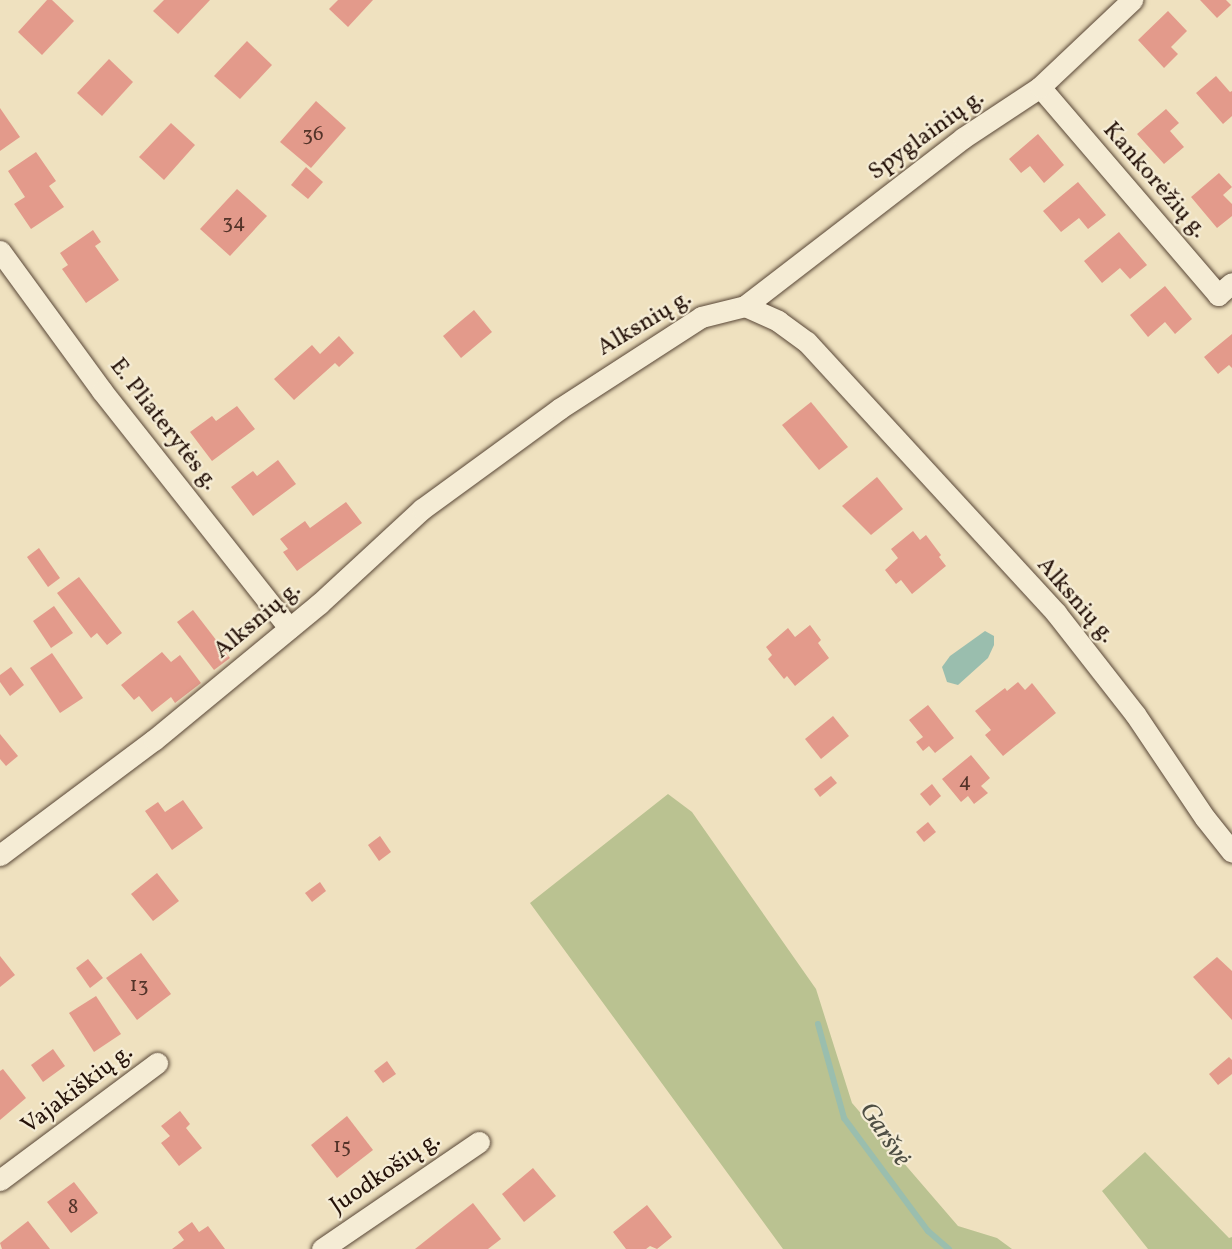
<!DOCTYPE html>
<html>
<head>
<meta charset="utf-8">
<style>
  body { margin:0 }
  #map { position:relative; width:1232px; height:1249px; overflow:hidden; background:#efe1bf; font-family:Vollkorn,serif }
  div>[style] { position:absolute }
  .green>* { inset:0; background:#bac291 }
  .water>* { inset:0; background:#9abeae }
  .stream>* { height:6px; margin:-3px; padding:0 3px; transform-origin:3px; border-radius:3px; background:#9abeae }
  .building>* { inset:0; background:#e39a8b }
  .roads { filter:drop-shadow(0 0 2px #584636) drop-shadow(0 0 2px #584636) }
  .minor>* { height:21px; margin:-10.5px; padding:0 10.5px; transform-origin:10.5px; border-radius:10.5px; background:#f5ecd5 }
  span { translate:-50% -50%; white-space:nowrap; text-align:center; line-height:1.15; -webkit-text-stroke:4.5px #f5ecd5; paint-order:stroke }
  .number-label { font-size:21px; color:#54342a }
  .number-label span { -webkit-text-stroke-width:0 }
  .street-label { font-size:24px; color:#251209 }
  .water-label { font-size:26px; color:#4e4e43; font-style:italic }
</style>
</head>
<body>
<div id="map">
  <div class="green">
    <i style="clip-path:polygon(668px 794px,692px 812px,816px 989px,852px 1103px,958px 1226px,997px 1238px,1012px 1249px,783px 1249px,530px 903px)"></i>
    <i style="clip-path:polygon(1145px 1152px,1229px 1238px,1232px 1237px,1232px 1249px,1148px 1249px,1102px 1191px)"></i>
  </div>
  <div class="water">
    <i style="clip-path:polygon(985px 631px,994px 636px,994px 645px,988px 658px,958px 685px,947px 682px,942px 667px,950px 656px)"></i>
  </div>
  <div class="stream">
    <i style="left:818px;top:1024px;width:98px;rotate:74.5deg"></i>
    <i style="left:844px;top:1118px;width:141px;rotate:53.4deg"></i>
    <i style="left:928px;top:1231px;width:28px;rotate:41deg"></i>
  </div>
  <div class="building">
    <i style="clip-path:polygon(47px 0,52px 0,74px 21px,42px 55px,18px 32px)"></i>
    <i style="clip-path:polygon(164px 0,210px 0,178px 34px,153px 11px)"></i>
    <i style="clip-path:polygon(338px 0,373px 0,348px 27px,329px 9px)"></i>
    <i style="clip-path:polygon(1200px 0,1226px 0,1231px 5px,1217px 18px)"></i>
    <i style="clip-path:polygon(1168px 11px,1187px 31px,1171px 47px,1178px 54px,1164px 68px,1138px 40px)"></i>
    <i style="clip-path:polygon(247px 41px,272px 65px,240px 99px,214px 76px)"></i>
    <i style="clip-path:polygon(109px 59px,133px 82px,102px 116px,77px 93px)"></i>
    <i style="clip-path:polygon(1216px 76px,1230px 92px,1232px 91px,1232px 116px,1223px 124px,1196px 93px)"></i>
    <i style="clip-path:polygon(316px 101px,346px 128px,311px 168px,280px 142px)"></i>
    <i style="clip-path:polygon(0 108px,20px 137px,0 151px)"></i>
    <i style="clip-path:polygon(1166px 109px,1179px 123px,1170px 131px,1184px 147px,1164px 164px,1137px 134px)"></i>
    <i style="clip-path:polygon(171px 123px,195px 145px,164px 180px,139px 157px)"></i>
    <i style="clip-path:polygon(1038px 134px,1064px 165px,1044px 183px,1030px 166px,1021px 173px,1009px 159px)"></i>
    <i style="clip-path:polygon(36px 152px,56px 181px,49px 186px,64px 207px,31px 229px,14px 204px,25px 197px,8px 171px)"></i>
    <i style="clip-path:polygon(306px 167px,323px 182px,308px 199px,291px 185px)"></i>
    <i style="clip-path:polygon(1219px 173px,1232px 187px,1223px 195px,1232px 204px,1232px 216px,1217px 228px,1191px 197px)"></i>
    <i style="clip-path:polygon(1078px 182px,1106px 215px,1088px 229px,1079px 218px,1061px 232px,1043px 211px)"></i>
    <i style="clip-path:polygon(237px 189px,267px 216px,230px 256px,200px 229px)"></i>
    <i style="clip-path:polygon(93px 230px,101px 242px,95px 246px,119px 280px,86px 303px,62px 269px,68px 265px,60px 253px)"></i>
    <i style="clip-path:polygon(1119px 232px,1147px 265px,1130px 279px,1120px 268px,1102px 283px,1084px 261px)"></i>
    <i style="clip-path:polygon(1165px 286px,1192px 319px,1175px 334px,1165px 322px,1148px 337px,1130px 315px)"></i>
    <i style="clip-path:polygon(474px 310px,492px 332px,461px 358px,443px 336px)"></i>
    <i style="clip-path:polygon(1232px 334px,1232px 368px,1229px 365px,1218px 374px,1204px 357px)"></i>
    <i style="clip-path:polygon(339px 336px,354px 353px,339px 367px,335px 363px,294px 400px,274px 379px,312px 345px,320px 354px)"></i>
    <i style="clip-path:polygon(811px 402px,848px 447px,819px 470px,782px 425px)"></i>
    <i style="clip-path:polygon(237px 406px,255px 429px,212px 461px,190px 432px,212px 416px,216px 421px)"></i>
    <i style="clip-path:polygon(278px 460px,296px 484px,253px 516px,231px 487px,253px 471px,257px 476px)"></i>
    <i style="clip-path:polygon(877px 477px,903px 509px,871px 535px,842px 506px)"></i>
    <i style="clip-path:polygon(346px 502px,362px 523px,297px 571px,283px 552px,288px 549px,280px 539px,305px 521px,310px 528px)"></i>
    <i style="clip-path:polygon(913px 531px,920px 540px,926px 535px,941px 555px,939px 557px,946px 566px,912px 594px,901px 580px,896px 584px,885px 570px,898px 558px,891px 549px)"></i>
    <i style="clip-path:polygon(39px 548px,60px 578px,48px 587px,27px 557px)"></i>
    <i style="clip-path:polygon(79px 577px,122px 633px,107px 645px,97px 633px,91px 638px,57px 593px)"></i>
    <i style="clip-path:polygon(54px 606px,73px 633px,51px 648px,33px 621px)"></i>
    <i style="clip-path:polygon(193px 610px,230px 658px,214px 670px,177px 622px)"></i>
    <i style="clip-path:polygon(810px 625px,821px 640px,818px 643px,829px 658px,795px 686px,787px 676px,784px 679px,768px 659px,772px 655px,766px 647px,788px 628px,795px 637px)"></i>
    <i style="clip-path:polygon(162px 652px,171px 662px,180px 655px,201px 683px,175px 703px,171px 697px,152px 712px,139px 696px,134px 700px,121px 685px)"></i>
    <i style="clip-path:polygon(52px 653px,83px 698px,60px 713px,30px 668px)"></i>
    <i style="clip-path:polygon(11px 667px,24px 685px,10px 696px,0 682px,0 675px)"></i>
    <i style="clip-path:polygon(1018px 682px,1025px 690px,1032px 683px,1056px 713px,1003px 756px,985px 735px,991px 730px,975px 711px,1005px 688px,1007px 691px)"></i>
    <i style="clip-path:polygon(928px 705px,954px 738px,935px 753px,929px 746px,923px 751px,916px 742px,923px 737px,909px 720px)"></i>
    <i style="clip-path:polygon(833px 716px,849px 736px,821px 759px,805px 739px)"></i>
    <i style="clip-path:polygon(0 734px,18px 756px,6px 766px,0 759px)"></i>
    <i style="clip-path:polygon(971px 755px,990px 778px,981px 786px,988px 793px,974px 804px,968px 796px,961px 802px,942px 779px)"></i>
    <i style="clip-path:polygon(831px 776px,837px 783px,820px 797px,814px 789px)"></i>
    <i style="clip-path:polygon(932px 784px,941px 796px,930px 806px,920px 794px)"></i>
    <i style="clip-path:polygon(183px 800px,203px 828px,172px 850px,145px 811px,158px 802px,165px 812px)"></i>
    <i style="clip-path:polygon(928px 822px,936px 832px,924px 842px,916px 832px)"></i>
    <i style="clip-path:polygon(380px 836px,391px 852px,379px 861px,368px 845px)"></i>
    <i style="clip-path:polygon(157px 873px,179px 901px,153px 921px,131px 894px)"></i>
    <i style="clip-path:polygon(320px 882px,326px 891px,312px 902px,305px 893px)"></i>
    <i style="clip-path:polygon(141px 953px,171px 994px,137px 1020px,106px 978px)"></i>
    <i style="clip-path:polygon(0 956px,15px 975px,0 987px)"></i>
    <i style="clip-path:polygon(1217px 957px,1232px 971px,1232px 1020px,1193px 977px)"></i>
    <i style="clip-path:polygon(88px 959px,103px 978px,90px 988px,76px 968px)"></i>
    <i style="clip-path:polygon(96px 996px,121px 1034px,94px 1052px,69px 1013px)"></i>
    <i style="clip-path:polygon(53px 1049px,65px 1066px,43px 1082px,31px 1065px)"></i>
    <i style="clip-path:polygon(1229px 1057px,1232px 1060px,1232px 1074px,1218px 1085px,1209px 1074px)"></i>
    <i style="clip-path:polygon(387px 1061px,396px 1074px,383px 1083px,374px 1071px)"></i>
    <i style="clip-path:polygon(3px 1069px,26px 1098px,0 1120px,0 1071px)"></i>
    <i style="clip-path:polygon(180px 1111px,190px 1124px,186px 1128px,202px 1148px,179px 1166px,161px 1143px,170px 1136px,161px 1126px)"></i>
    <i style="clip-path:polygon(347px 1116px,373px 1150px,337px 1178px,311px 1145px)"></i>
    <i style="clip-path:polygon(533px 1168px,556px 1196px,524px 1222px,502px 1194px)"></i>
    <i style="clip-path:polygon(74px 1182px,98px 1213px,71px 1233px,47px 1202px)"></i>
    <i style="clip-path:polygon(473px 1203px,501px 1239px,488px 1249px,415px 1249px)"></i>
    <i style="clip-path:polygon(647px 1205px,672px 1237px,657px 1249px,650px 1246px,646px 1249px,626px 1249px,613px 1232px)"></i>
    <i style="clip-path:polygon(28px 1221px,50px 1249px,2px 1249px,0 1243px)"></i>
    <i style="clip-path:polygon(192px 1222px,199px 1232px,208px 1226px,225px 1249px,172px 1249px,184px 1240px,178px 1232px)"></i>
  </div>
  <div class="roads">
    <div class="minor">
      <i style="left:1040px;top:87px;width:274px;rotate:49.4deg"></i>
      <i style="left:1218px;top:295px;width:18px;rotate:-41deg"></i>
      <i style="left:0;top:251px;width:173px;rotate:53.9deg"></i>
      <i style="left:102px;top:391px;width:302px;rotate:51.7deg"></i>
      <i style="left:745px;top:306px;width:275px;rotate:-37.6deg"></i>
      <i style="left:963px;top:138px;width:92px;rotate:-33.5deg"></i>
      <i style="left:1040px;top:87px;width:127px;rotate:-43.4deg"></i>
      <i style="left:0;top:855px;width:192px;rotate:-36.8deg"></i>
      <i style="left:154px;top:740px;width:214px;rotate:-39.5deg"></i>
      <i style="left:319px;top:604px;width:140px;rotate:-42.7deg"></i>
      <i style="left:422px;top:509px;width:170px;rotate:-36.1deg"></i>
      <i style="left:559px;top:409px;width:169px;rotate:-32.9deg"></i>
      <i style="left:701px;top:317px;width:45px;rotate:-14deg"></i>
      <i style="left:745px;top:306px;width:36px;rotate:24deg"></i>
      <i style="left:778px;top:321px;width:36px;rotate:36deg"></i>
      <i style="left:807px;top:342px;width:368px;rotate:47.4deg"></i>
      <i style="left:1056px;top:613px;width:128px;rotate:52deg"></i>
      <i style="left:1135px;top:714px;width:125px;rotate:56.1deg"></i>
      <i style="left:1205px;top:818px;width:43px;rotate:51.5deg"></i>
      <i style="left:0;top:1180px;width:196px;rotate:-36.7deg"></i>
      <i style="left:322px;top:1249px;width:190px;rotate:-34.3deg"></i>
    </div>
  </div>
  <div class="number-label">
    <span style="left:313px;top:135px">36</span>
    <span style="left:234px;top:223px">34</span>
    <span style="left:965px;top:782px">4</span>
    <span style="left:139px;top:986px">13</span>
    <span style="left:342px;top:1147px">15</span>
    <span style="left:73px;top:1208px">8</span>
  </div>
  <div class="street-label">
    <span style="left:927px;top:136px;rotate:-36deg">Spyglainių g.</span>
    <span style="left:1154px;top:181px;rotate:49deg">Kankorėžių g.</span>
    <span style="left:645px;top:324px;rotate:-31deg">Alksnių g.</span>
    <span style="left:163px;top:425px;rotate:52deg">E. Pliaterytės g.</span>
    <span style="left:1075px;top:601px;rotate:49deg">Alksnių g.</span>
    <span style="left:258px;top:621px;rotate:-40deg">Alksnių g.</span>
    <span style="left:78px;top:1090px;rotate:-37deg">Vajakiškių g.</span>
    <span style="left:386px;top:1174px;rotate:-34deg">Juodkošių g.</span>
  </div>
  <div class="water-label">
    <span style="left:884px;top:1135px;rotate:56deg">Garšvė</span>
  </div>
</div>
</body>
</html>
